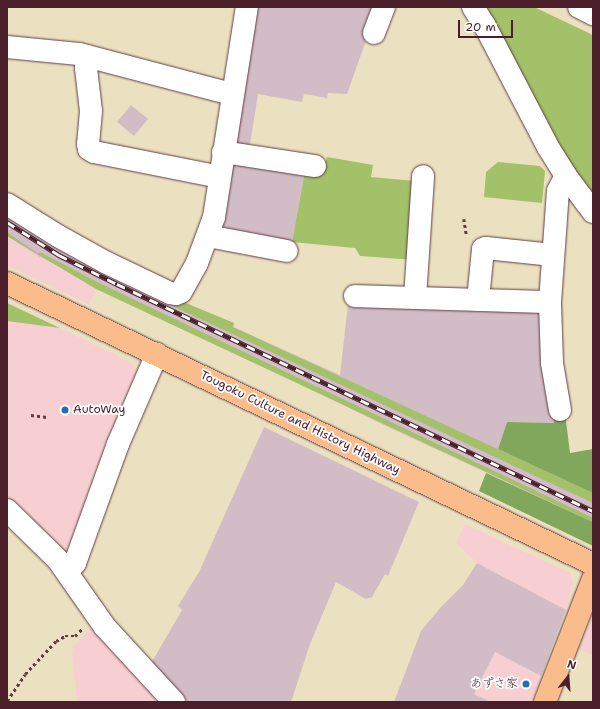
<!DOCTYPE html>
<html>
<head>
<meta charset="utf-8">
<style>
  body { margin:0 }
  #map { position:relative; width:600px; height:709px; overflow:hidden; background:#ebe1c0; font-family:"Shantell Sans","Klee One",sans-serif }
  div>[style] { position:absolute }
  .built>* { inset:0; background:#f7cfd2 }
  .industrial>* { inset:0; background:#d2bdc6 }
  .green>* { inset:0; background:#a2c169 }
  .forest>* { inset:0; background:#81a75d }
  .path>* { height:2.5px; margin-top:-1.25px; transform-origin:0; background:repeating-linear-gradient(90deg,#623c41 0 3px,transparent 0 6px) }
  .roads { filter:drop-shadow(0 0 1px #623c41) drop-shadow(0 0 1px #623c41) }
  .minor>* { height:22px; margin:-11px; padding:0 11px; transform-origin:11px; border-radius:11px; background:#fff }
  .major>* { height:22px; margin:-11px; padding:0 11px; transform-origin:11px; border-radius:11px; background:#fabc8b }
  .highway>* { height:22px; margin:-11px; padding:0 11px; transform-origin:11px; border-radius:11px; background:#fabc8b }
  .rail>* { height:4.5px; margin-top:-2.25px; transform-origin:0; background:repeating-linear-gradient(90deg,#fff 0 9px,#4a1f2b 0 18px); box-sizing:border-box; border-block:1px solid #4a1f2b }
  .dots>* { width:11px; height:11px; translate:-50% -50%; box-sizing:border-box; border:2px solid #fff; border-radius:50% }
  span { translate:-50% -50%; white-space:nowrap; text-align:center; line-height:1.15; -webkit-text-stroke:3.5px #fff; paint-order:stroke }
  .poi-label { font-size:12px; color:#4a1f2b }
  .left { translate:0 -50%; text-align:left }
  .right { translate:-100% -50%; text-align:right }
  .street-label { font-size:12px; color:#4a1f2b }
  .frame { position:absolute; inset:0; border:8px solid #4a1f2b; pointer-events:none }
  .north { position:absolute; left:548px; top:657px; width:40px; height:40px; -webkit-text-stroke:3px #fff; paint-order:stroke; rotate:17deg; font-size:11px; font-weight:700; line-height:16px; text-align:center; color:#4a1f2b }
  .north::after { content:''; display:block; margin:auto; width:14px; height:18px; background:#4a1f2b; clip-path:polygon(50% 0,100% 100%,50% 72%,0 100%) }
  .scale { position:absolute; left:458px; top:20px; width:55px; height:18px; box-sizing:border-box; border:2px solid #4a1f2b; border-top:0; padding-left:5px; font-size:12px; line-height:14px; white-space:nowrap; color:#4a1f2b; -webkit-text-stroke:3px #fff; paint-order:stroke }
</style>
</head>
<body>
<div id="map">
  <div class="built">
    <i style="clip-path:polygon(7px 236px,96px 289px,89px 305px,7px 265px)"></i>
    <i style="clip-path:polygon(7px 321px,60px 328px,132px 363px,137px 375px,73px 553px,63px 555px,7px 502px)"></i>
    <i style="clip-path:polygon(465px 524px,570px 573px,573px 584px,566px 610px,477px 563px,456px 543px)"></i>
    <i style="clip-path:polygon(593px 617px,593px 655px,580px 649px)"></i>
    <i style="clip-path:polygon(95px 623px,166px 702px,77px 702px,72px 655px,73px 647px)"></i>
    <i style="clip-path:polygon(495px 652px,541px 676px,531px 702px,491px 702px,474px 694px)"></i>
  </div>
  <div class="industrial">
    <i style="clip-path:polygon(254px 7px,378px 7px,347px 94px,328px 93px,327px 98px,304px 94px,302px 102px,258px 94px,249px 151px,234px 148px)"></i>
    <i style="clip-path:polygon(131px 105px,148px 119px,134px 136px,117px 122px)"></i>
    <i style="clip-path:polygon(227px 162px,305px 171px,292px 242px,214px 235px)"></i>
    <i style="clip-path:polygon(7px 211px,166px 296px,234px 323px,233px 327px,340px 375px,348px 304px,543px 310px,554px 423px,507px 422px,498px 449px,593px 493px,593px 522px,386px 426px,40px 257px,7px 236px)"></i>
    <i style="clip-path:polygon(264px 427px,419px 502px,388px 576px,385px 574px,372px 597px,366px 599px,336px 582px,310px 644px,291px 702px,188px 702px,150px 665px,182px 610px,178px 606px,199px 572px)"></i>
    <i style="clip-path:polygon(477px 563px,566px 610px,541px 676px,495px 652px,474px 694px,491px 702px,394px 702px,421px 631px,441px 607px,463px 585px)"></i>
  </div>
  <div class="green">
    <i style="clip-path:polygon(486px 7px,534px 7px,593px 35px,593px 200px,570px 166px)"></i>
    <i style="clip-path:polygon(327px 157px,373px 165px,371px 177px,415px 181px,414px 260px,360px 256px,355px 248px,292px 242px,305px 171px,322px 173px)"></i>
    <i style="clip-path:polygon(498px 162px,540px 166px,545px 171px,542px 203px,484px 197px,486px 172px)"></i>
    <i style="clip-path:polygon(7px 232px,37px 253px,42px 253px,97px 282px,593px 518px,593px 522px,96px 289px,7px 236px)"></i>
    <i style="clip-path:polygon(133px 281px,234px 323px,233px 327px,593px 493px,593px 503px,130px 286px)"></i>
    <i style="clip-path:polygon(7px 303px,60px 328px,7px 321px)"></i>
  </div>
  <div class="forest">
    <i style="clip-path:polygon(565px 413px,570px 453px,593px 449px,593px 493px,498px 449px,507px 422px,554px 423px,553px 415px)"></i>
    <i style="clip-path:polygon(486px 473px,593px 522px,593px 546px,479px 491px)"></i>
  </div>
  <div class="path">
    <i style="left:464px;top:219px;width:18px;rotate:81deg"></i>
    <i style="left:31px;top:415px;width:16px;rotate:7deg"></i>
    <i style="left:7px;top:701px;width:32px;rotate:-56deg"></i>
    <i style="left:25px;top:674px;width:45px;rotate:-46.8deg"></i>
    <i style="left:56px;top:641px;width:10px;rotate:-29deg"></i>
    <i style="left:65px;top:636px;width:10px"></i>
    <i style="left:75px;top:636px;width:11px;rotate:-45deg"></i>
  </div>
  <div class="roads">
    <div class="minor">
      <i style="left:473px;top:7px;width:22px;rotate:58deg"></i>
      <i style="left:485px;top:26px;width:136px;rotate:62.5deg"></i>
      <i style="left:548px;top:147px;width:34px;rotate:58deg"></i>
      <i style="left:566px;top:176px;width:45px;rotate:53.1deg"></i>
      <i style="left:579px;top:7px;width:16px;rotate:27deg"></i>
      <i style="left:374px;top:33px;width:28px;rotate:-69deg"></i>
      <i style="left:7px;top:47px;width:72px;rotate:5.6deg"></i>
      <i style="left:79px;top:54px;width:158px;rotate:14.7deg"></i>
      <i style="left:87px;top:56px;width:12px;rotate:95deg"></i>
      <i style="left:86px;top:68px;width:43px;rotate:83.4deg"></i>
      <i style="left:91px;top:111px;width:33px;rotate:95deg"></i>
      <i style="left:88px;top:144px;width:5px;rotate:79deg"></i>
      <i style="left:89px;top:149px;width:6px;rotate:31deg"></i>
      <i style="left:94px;top:152px;width:128px;rotate:11.2deg"></i>
      <i style="left:223px;top:152px;width:93px;rotate:8.7deg"></i>
      <i style="left:7px;top:204px;width:60px;rotate:32.1deg"></i>
      <i style="left:58px;top:236px;width:56px;rotate:28.9deg"></i>
      <i style="left:107px;top:263px;width:70px;rotate:25.5deg"></i>
      <i style="left:170px;top:293px;width:6px;rotate:9deg"></i>
      <i style="left:176px;top:294px;width:5px;rotate:-22deg"></i>
      <i style="left:181px;top:292px;width:33px;rotate:-61deg"></i>
      <i style="left:197px;top:263px;width:49px;rotate:-69.7deg"></i>
      <i style="left:214px;top:217px;width:213px;rotate:-81.1deg"></i>
      <i style="left:208px;top:236px;width:80px;rotate:10.8deg"></i>
      <i style="left:355px;top:296px;width:195px;rotate:1.8deg"></i>
      <i style="left:415px;top:298px;width:122px;rotate:-86.2deg"></i>
      <i style="left:478px;top:300px;width:51px;rotate:-84.4deg"></i>
      <i style="left:483px;top:249px;width:3px;rotate:-18deg"></i>
      <i style="left:486px;top:248px;width:67px;rotate:6deg"></i>
      <i style="left:560px;top:410px;width:48px;rotate:-99.7deg"></i>
      <i style="left:552px;top:363px;width:61px;rotate:-91.9deg"></i>
      <i style="left:550px;top:302px;width:111px;rotate:-85.9deg"></i>
      <i style="left:558px;top:191px;width:17px;rotate:-62deg"></i>
      <i style="left:7px;top:510px;width:71px;rotate:44.4deg"></i>
      <i style="left:58px;top:560px;width:82px;rotate:55deg"></i>
      <i style="left:105px;top:627px;width:102px;rotate:47.4deg"></i>
      <i style="left:67px;top:572px;width:12px;rotate:-48deg"></i>
      <i style="left:75px;top:563px;width:127px;rotate:-70.1deg"></i>
      <i style="left:118px;top:444px;width:98px;rotate:-66.6deg"></i>
    </div>
    <div class="major">
      <i style="left:545px;top:702px;width:132px;rotate:-68.7deg"></i>
    </div>
    <div class="highway">
      <i style="left:7px;top:283px;width:650px;rotate:25.62deg"></i>
    </div>
  </div>
  <div class="rail">
    <i style="left:7px;top:222px;width:62px;rotate:32.4deg"></i>
    <i style="left:59px;top:255px;width:65px;rotate:26.6deg"></i>
    <i style="left:117px;top:284px;width:527px;rotate:25.5deg"></i>
  </div>
  <div class="dots">
    <i style="left:65px;top:410px;background:#1f6fb2"></i>
    <i style="left:526px;top:684px;background:#1f6fb2"></i>
  </div>
  <div class="poi-label">
    <span class="left" style="left:73px;top:410px">AutoWay</span>
    <span class="right" style="left:518px;top:684px">あずさ家</span>
  </div>
  <div class="street-label">
    <span style="left:300px;top:423px;rotate:26deg">Tougoku Culture and History Highway</span>
  </div>
  <div class="frame"></div>
  <div class="north">N</div>
  <div class="scale">20 m</div>
</div>
</body>
</html>
